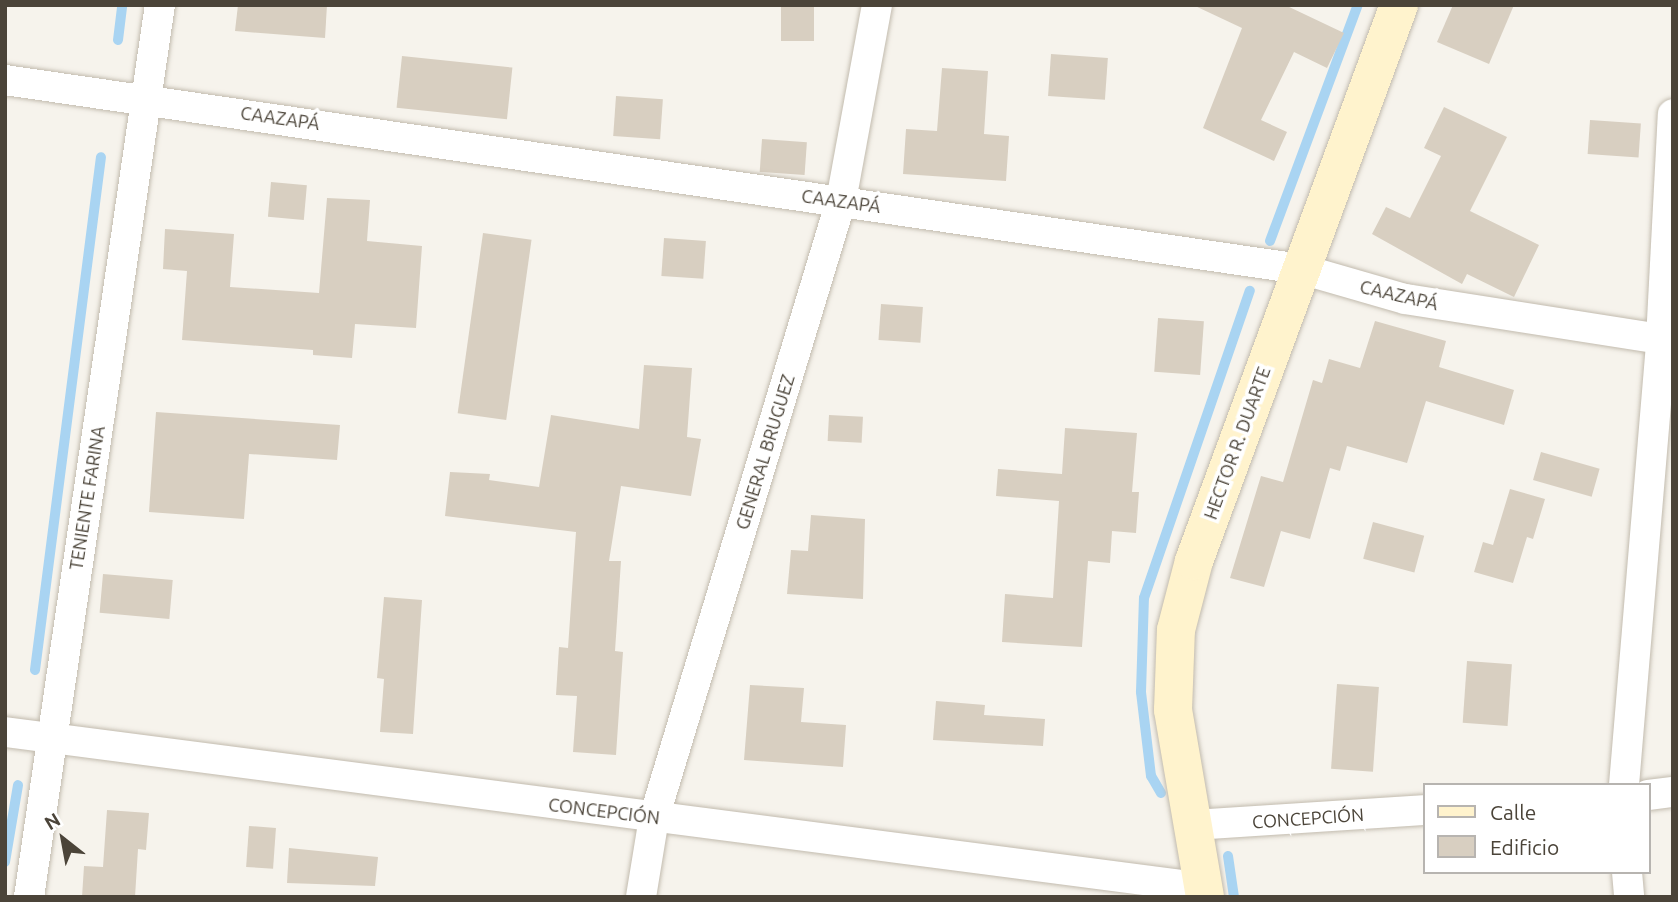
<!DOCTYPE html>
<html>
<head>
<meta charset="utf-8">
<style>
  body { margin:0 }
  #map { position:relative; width:1678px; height:902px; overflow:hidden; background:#f6f3ec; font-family:Ubuntu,sans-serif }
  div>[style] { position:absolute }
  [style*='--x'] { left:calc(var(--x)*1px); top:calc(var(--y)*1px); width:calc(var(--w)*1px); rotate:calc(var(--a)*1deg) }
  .stream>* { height:10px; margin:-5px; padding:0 5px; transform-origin:5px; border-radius:5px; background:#a9d4f2 }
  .building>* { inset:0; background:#d8cfc1; transform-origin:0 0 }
  .roads { filter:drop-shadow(0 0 2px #c2bbae) drop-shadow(0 0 2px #c2bbae) }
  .street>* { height:30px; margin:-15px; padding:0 15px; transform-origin:15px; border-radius:15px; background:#fff }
  .secondary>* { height:38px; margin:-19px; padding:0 19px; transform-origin:19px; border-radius:19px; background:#fff3cd }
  span { translate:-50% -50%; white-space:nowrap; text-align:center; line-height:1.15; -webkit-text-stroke:7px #fff; paint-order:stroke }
  .street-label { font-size:18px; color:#4b4439 }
  .frame { position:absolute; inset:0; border:7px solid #4b4439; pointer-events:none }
  .legend { position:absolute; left:1423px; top:783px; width:228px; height:91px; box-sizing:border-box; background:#fff; border:2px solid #b7b4b0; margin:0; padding:9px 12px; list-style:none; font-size:21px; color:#4b4439 }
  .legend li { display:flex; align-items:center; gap:14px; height:35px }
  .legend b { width:35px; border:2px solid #b7b4b0 }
  .north { position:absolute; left:28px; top:804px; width:70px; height:70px; -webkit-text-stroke:5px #fff; paint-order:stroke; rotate:329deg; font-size:19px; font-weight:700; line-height:28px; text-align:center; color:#4b4439 }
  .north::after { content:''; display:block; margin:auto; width:24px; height:32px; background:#4b4439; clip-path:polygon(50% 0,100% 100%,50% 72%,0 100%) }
</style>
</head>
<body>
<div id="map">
  <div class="stream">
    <div style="--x:118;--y:40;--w:35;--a:-83"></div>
    <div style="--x:1270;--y:241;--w:252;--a:-69.6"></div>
    <div style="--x:35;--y:670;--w:517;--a:-82.67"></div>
    <div style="--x:1161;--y:793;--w:20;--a:-120"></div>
    <div style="--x:1151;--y:776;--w:85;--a:-96.8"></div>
    <div style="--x:1141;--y:692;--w:94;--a:-88.2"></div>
    <div style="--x:1144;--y:598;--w:325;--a:-71"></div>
    <div style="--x:1228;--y:856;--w:41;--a:81.7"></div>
    <div style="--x:5;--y:862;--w:78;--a:-80.4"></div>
  </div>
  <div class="building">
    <div style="clip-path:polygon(238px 5px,327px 5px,325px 38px,235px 31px)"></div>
    <div style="left:781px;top:5px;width:33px;height:36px"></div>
    <div style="clip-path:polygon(1193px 5px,1285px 5px,1344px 33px,1327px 68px,1294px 52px,1261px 120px,1287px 132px,1274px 161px,1203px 128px,1242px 28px)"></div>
    <div style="clip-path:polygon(1453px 5px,1514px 5px,1489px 64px,1437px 42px)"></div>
    <div style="left:1051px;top:54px;width:57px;height:42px;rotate:4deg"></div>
    <div style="left:402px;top:56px;width:111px;height:52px;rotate:6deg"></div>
    <div style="clip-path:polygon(942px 68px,988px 71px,984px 134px,1009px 136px,1006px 181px,903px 174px,906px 129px,937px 131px)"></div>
    <div style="left:616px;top:96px;width:47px;height:40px;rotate:4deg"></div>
    <div style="clip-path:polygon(1444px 107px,1507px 137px,1470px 211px,1539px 245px,1514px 297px,1467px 274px,1462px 284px,1372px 234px,1386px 207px,1410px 218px,1441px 156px,1424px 148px)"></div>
    <div style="left:1590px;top:120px;width:51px;height:34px;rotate:4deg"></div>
    <div style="left:762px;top:139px;width:45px;height:33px;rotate:4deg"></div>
    <div style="left:271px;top:182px;width:36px;height:35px;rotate:5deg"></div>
    <div style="clip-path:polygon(327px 198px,370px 200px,367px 241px,422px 246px,416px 328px,355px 324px,352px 358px,313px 355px,313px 350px,182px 340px,187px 271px,163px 269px,165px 229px,234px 234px,230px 287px,319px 293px)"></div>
    <div style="left:483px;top:233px;width:49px;height:182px;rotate:8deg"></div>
    <div style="left:664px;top:238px;width:42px;height:38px;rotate:4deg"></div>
    <div style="left:881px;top:304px;width:42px;height:36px;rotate:4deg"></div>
    <div style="left:1158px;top:318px;width:46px;height:54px;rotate:4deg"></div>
    <div style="clip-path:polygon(1375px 321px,1446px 341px,1439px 367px,1514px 390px,1504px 425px,1426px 401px,1407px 463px,1347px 446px,1340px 471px,1330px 468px,1310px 539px,1281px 531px,1264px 587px,1230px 578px,1261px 476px,1283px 482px,1313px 380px,1322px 383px,1329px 359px,1360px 368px)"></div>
    <div style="clip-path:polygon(644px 365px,692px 368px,687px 437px,701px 439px,691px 496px,621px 486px,609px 561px,621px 561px,615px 651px,623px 652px,616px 755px,573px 752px,577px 696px,556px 695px,559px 647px,568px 648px,576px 532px,445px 516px,450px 472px,490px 474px,489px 480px,539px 487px,551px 415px,639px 429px)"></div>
    <div style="clip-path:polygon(156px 412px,340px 425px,337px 460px,249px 454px,244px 519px,149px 512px)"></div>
    <div style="left:829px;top:415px;width:34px;height:26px;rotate:3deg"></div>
    <div style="clip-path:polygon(1065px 428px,1137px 433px,1132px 492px,1139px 492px,1136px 533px,1112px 531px,1110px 563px,1088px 561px,1082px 647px,1002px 642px,1005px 594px,1053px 598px,1059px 501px,996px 496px,998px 469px,1062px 474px)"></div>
    <div style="left:1541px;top:452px;width:61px;height:29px;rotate:16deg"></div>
    <div style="clip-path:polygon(1510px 489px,1545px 499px,1533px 539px,1527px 537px,1513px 583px,1474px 572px,1483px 542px,1493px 545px)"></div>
    <div style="clip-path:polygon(811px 515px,865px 519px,863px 599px,787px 594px,791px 550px,808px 551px)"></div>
    <div style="left:1373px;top:522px;width:53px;height:38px;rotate:15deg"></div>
    <div style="left:103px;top:574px;width:70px;height:39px;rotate:5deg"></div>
    <div style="clip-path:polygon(384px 597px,422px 600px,413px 734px,380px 732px,384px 679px,377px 678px)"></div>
    <div style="left:1467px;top:661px;width:45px;height:62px;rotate:4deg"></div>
    <div style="left:1337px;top:684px;width:42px;height:85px;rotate:4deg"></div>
    <div style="clip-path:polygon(750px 685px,804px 688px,801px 722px,846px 725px,843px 767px,744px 760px)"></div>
    <div style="clip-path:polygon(936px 701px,985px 705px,984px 715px,1045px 719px,1043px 746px,933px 740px)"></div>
    <div style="clip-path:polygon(107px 810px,149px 813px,146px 850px,138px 849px,135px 897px,82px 897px,84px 866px,103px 867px)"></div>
    <div style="left:249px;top:826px;width:27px;height:41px;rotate:4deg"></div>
    <div style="clip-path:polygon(289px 848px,378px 857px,375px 886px,287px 883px)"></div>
  </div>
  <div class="roads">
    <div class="street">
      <div style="--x:5;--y:80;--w:1310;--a:8.3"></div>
      <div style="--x:1301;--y:269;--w:108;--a:16.1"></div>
      <div style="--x:1405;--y:299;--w:271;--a:8.9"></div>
      <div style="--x:5;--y:732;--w:1209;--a:7.41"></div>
      <div style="--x:1624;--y:785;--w:447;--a:-85.2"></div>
      <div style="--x:1661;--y:340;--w:226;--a:-87"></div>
      <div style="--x:1648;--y:795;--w:25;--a:-7"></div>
      <div style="--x:1193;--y:825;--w:231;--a:-3.7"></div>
      <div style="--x:1627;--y:872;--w:25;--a:85"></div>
      <div style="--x:29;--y:897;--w:902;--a:-81.65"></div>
      <div style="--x:641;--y:897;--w:80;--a:-80.7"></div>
      <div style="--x:654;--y:818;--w:645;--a:-73.14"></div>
      <div style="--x:841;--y:201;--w:199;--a:-79.6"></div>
    </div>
    <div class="secondary">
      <div style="--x:1205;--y:897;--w:190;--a:-99.7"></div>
      <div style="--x:1173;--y:710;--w:80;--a:-87.9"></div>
      <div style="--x:1176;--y:630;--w:71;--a:-75.4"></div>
      <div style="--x:1194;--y:561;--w:593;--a:-69.76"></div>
    </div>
  </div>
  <div class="street-label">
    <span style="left:280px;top:118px;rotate:8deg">CAAZAPÁ</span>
    <span style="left:841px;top:201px;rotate:8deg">CAAZAPÁ</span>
    <span style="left:1399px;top:295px;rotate:13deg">CAAZAPÁ</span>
    <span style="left:1237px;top:443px;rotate:-70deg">HECTOR R. DUARTE</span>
    <span style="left:765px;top:452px;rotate:-73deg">GENERAL BRUGUEZ</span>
    <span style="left:87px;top:498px;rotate:-81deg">TENIENTE FARINA</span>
    <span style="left:604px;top:811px;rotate:7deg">CONCEPCIÓN</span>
    <span style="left:1308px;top:818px;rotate:-4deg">CONCEPCIÓN</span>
  </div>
  <div class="frame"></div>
  <ul class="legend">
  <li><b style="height:9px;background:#fff3cd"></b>Calle</li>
  <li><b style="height:19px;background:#d8cfc1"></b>Edificio</li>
  </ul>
  <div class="north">N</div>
</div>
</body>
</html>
